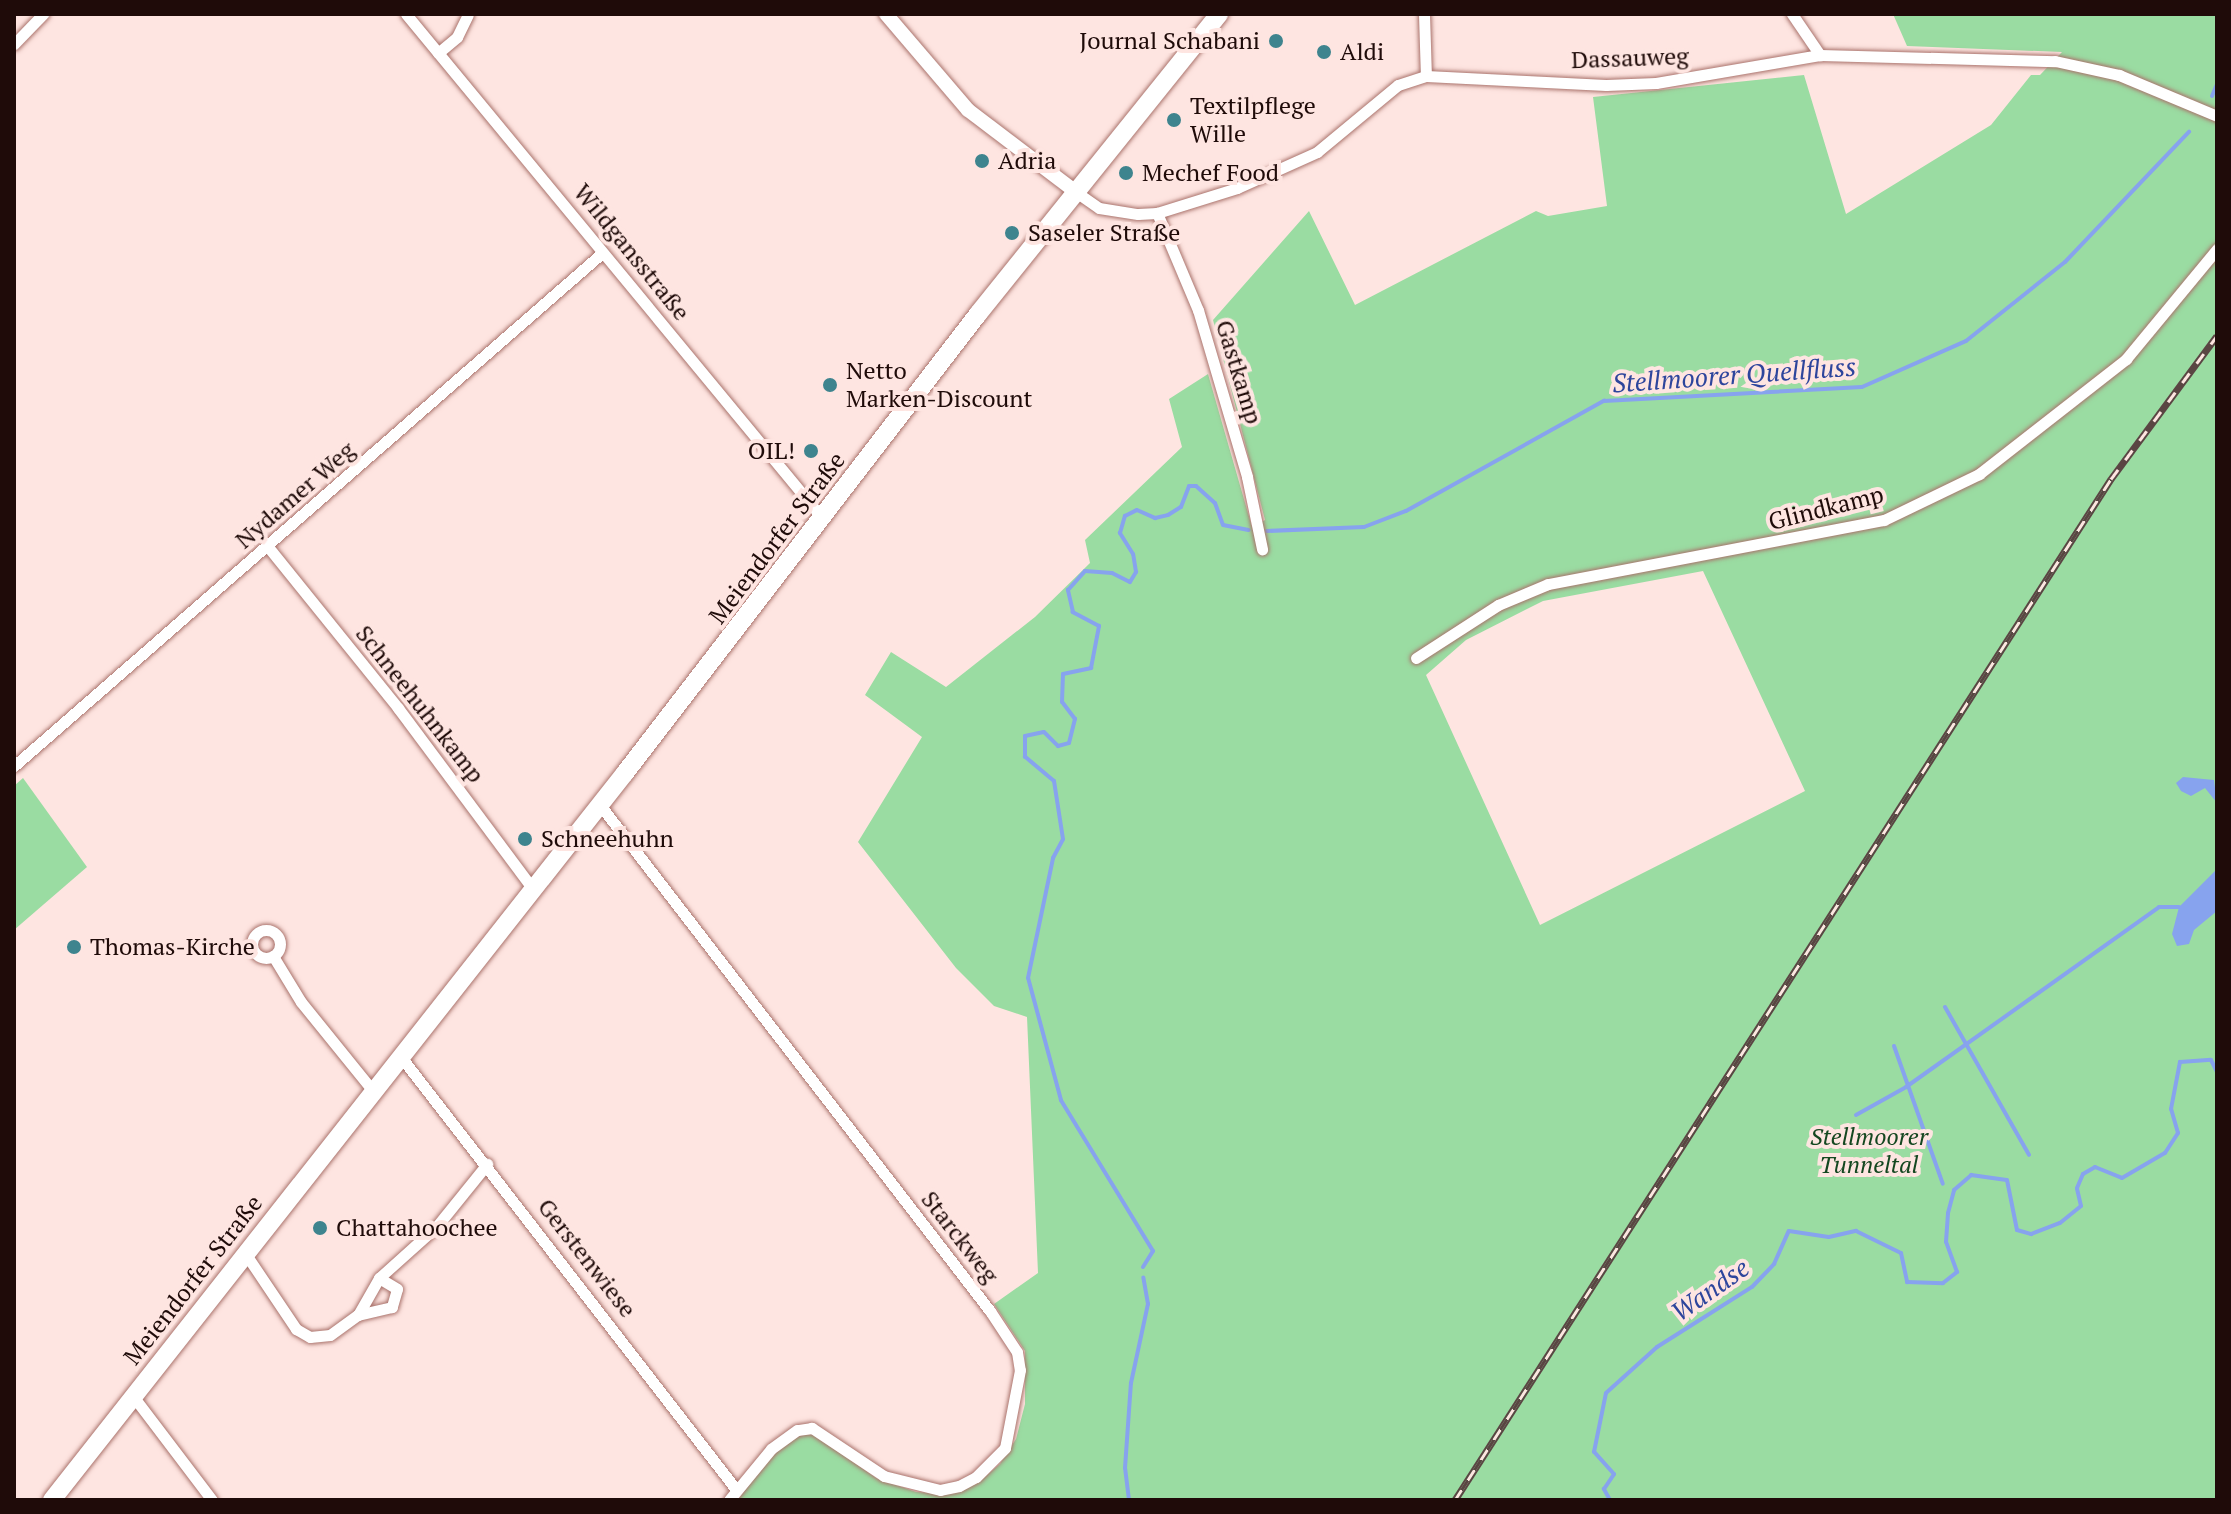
<!DOCTYPE html>
<html>
<head>
<meta charset="utf-8">
<style>
  body { margin:0 }
  #map { position:relative; width:2231px; height:1514px; overflow:hidden; background:#fee5e1; font-family:"PT Serif",serif }
  div>[style] { position:absolute }
  [style*='--x'] { left:calc(var(--x)*1px); top:calc(var(--y)*1px); width:calc(var(--w)*1px); rotate:calc(var(--a)*1deg) }
  .green>* { inset:0; background:#9adca2 }
  .water>* { inset:0; background:#87a3ee }
  .stream>* { height:4px; margin:-2px; padding:0 2px; transform-origin:2px; border-radius:2px; background:#87a3ee }
  .roads { filter:drop-shadow(0 0 2px #aa736c) drop-shadow(0 0 2px #aa736c) }
  .minor>* { height:11px; margin:-5.5px; padding:0 5.5px; transform-origin:5.5px; border-radius:5.5px; background:#fff }
  .minor>.ring { margin:-5.5px; padding:0; box-sizing:content-box; background:none; border:11px solid #fff; border-radius:50% }
  .tertiary>* { height:14px; margin:-7px; padding:0 7px; transform-origin:7px; border-radius:7px; background:#fff }
  .primary>* { height:18px; margin:-9px; padding:0 9px; transform-origin:9px; border-radius:9px; background:#fff }
  .rail>* { height:7px; margin-top:-3.5px; transform-origin:0; background:repeating-linear-gradient(90deg,#fee5e1 0 12px,#5a4543 0 24px); box-sizing:border-box; border-block:2px solid #5a4543 }
  .dots>* { width:22px; height:22px; translate:-50% -50%; box-sizing:border-box; border:4px solid #fee5e1; border-radius:50% }
  span { translate:-50% -50%; white-space:nowrap; text-align:center; line-height:1.15; -webkit-text-stroke:8px #fee5e1; paint-order:stroke }
  .poi-label { font-size:24px; color:#1f0b09 }
  .right { translate:-100% -50%; text-align:right }
  .left { translate:0 -50%; text-align:left }
  .street-label { font-size:24px; color:#1f0b09 }
  .park-label { font-size:24px; color:#144720; font-style:italic }
  .water-label { font-size:26px; color:#2d459c; font-style:italic }
  .frame { position:absolute; inset:0; border:16px solid #1f0b09; pointer-events:none }
</style>
</head>
<body>
<div id="map">
  <div class="green">
    <div style="clip-path:polygon(evenodd,1893px 14px,2217px 14px,2217px 1500px,738px 1500px,771px 1454px,793px 1437px,812px 1433px,876px 1478px,916px 1492px,950px 1494px,978px 1483px,1000px 1464px,1016px 1439px,1025px 1404px,1025px 1351px,994px 1304px,1038px 1273px,1027px 1017px,994px 1006px,956px 968px,858px 842px,922px 737px,865px 695px,891px 652px,946px 687px,1035px 617px,1090px 563px,1085px 540px,1182px 447px,1169px 399px,1208px 374px,1252px 527px,1265px 520px,1213px 320px,1309px 211px,1355px 305px,1536px 211px,1548px 216px,1607px 206px,1593px 97px,1804px 75px,1846px 214px,1991px 125px,2031px 75px,2040px 75px,2062px 52px,1907px 46px,1893px 14px,1703px 571px,1805px 791px,1540px 925px,1426px 675px,1466px 640px,1543px 601px,1703px 571px)"></div>
    <div style="clip-path:polygon(23px 778px,87px 867px,14px 930px,14px 786px)"></div>
  </div>
  <div class="water">
    <div style="clip-path:polygon(2183px 777px,2214px 780px,2217px 803px,2205px 788px,2191px 796px,2181px 791px,2176px 783px)"></div>
    <div style="clip-path:polygon(2217px 869px,2217px 911px,2194px 930px,2189px 944px,2177px 946px,2172px 934px,2179px 907px)"></div>
  </div>
  <div class="stream">
    <div style="--x:2212;--y:96;--w:13;--a:-67"></div>
    <div style="--x:1267;--y:531;--w:97;--a:-2.4"></div>
    <div style="--x:1364;--y:527;--w:45;--a:-20.9"></div>
    <div style="--x:1406;--y:511;--w:227;--a:-29.1"></div>
    <div style="--x:1604;--y:401;--w:258;--a:-3.1"></div>
    <div style="--x:1862;--y:387;--w:114;--a:-23.9"></div>
    <div style="--x:1966;--y:341;--w:127;--a:-38.6"></div>
    <div style="--x:2065;--y:262;--w:180;--a:-46.4"></div>
    <div style="--x:1945;--y:1007;--w:170;--a:60.4"></div>
    <div style="--x:1894;--y:1046;--w:146;--a:70.5"></div>
    <div style="--x:1856;--y:1115;--w:57;--a:-29.2"></div>
    <div style="--x:1906;--y:1087;--w:310;--a:-35.4"></div>
    <div style="--x:2159;--y:907;--w:20;--a:0"></div>
    <div style="--x:1143;--y:1267;--w:19;--a:-58"></div>
    <div style="--x:1153;--y:1251;--w:177;--a:-121.4"></div>
    <div style="--x:1061;--y:1100;--w:126;--a:-105.1"></div>
    <div style="--x:1028;--y:978;--w:123;--a:-78.2"></div>
    <div style="--x:1053;--y:858;--w:21;--a:-62"></div>
    <div style="--x:1063;--y:839;--w:59;--a:-98.8"></div>
    <div style="--x:1054;--y:781;--w:38;--a:-140"></div>
    <div style="--x:1025;--y:757;--w:21;--a:-90"></div>
    <div style="--x:1025;--y:736;--w:19;--a:-12"></div>
    <div style="--x:1044;--y:732;--w:20;--a:45"></div>
    <div style="--x:1058;--y:746;--w:11;--a:-15"></div>
    <div style="--x:1069;--y:743;--w:25;--a:-76"></div>
    <div style="--x:1075;--y:719;--w:21;--a:-127"></div>
    <div style="--x:1062;--y:702;--w:28;--a:-88"></div>
    <div style="--x:1063;--y:674;--w:29;--a:-12"></div>
    <div style="--x:1091;--y:668;--w:43;--a:-79.2"></div>
    <div style="--x:1099;--y:626;--w:30;--a:-152"></div>
    <div style="--x:1073;--y:612;--w:23;--a:-103"></div>
    <div style="--x:1068;--y:590;--w:25;--a:-48"></div>
    <div style="--x:1085;--y:571;--w:27;--a:4"></div>
    <div style="--x:1112;--y:573;--w:20;--a:27"></div>
    <div style="--x:1130;--y:582;--w:12;--a:-59"></div>
    <div style="--x:1136;--y:572;--w:18;--a:-99"></div>
    <div style="--x:1133;--y:554;--w:25;--a:-122"></div>
    <div style="--x:1120;--y:533;--w:18;--a:-74"></div>
    <div style="--x:1125;--y:516;--w:13;--a:-27"></div>
    <div style="--x:1137;--y:510;--w:20;--a:24"></div>
    <div style="--x:1155;--y:518;--w:13;--a:-13"></div>
    <div style="--x:1168;--y:515;--w:15;--a:-32"></div>
    <div style="--x:1181;--y:507;--w:22;--a:-69"></div>
    <div style="--x:1189;--y:486;--w:7;--a:0"></div>
    <div style="--x:1196;--y:486;--w:25;--a:42"></div>
    <div style="--x:1215;--y:503;--w:23;--a:70"></div>
    <div style="--x:1223;--y:525;--w:26;--a:11"></div>
    <div style="--x:1129;--y:1500;--w:32;--a:-97"></div>
    <div style="--x:1125;--y:1468;--w:85;--a:-86"></div>
    <div style="--x:1131;--y:1383;--w:81;--a:-77.9"></div>
    <div style="--x:1148;--y:1304;--w:27;--a:-100"></div>
    <div style="--x:1610;--y:1500;--w:13;--a:-119"></div>
    <div style="--x:1604;--y:1489;--w:18;--a:-56"></div>
    <div style="--x:1614;--y:1474;--w:30;--a:-132"></div>
    <div style="--x:1594;--y:1452;--w:60;--a:-78.5"></div>
    <div style="--x:1606;--y:1393;--w:69;--a:-42"></div>
    <div style="--x:1657;--y:1347;--w:112;--a:-32.3"></div>
    <div style="--x:1752;--y:1287;--w:32;--a:-46"></div>
    <div style="--x:1774;--y:1264;--w:36;--a:-66"></div>
    <div style="--x:1789;--y:1231;--w:40;--a:8.5"></div>
    <div style="--x:1829;--y:1237;--w:28;--a:-13"></div>
    <div style="--x:1856;--y:1231;--w:50;--a:26.1"></div>
    <div style="--x:1901;--y:1253;--w:30;--a:78"></div>
    <div style="--x:1907;--y:1282;--w:36;--a:2"></div>
    <div style="--x:1943;--y:1283;--w:18;--a:-38"></div>
    <div style="--x:1957;--y:1272;--w:32;--a:-110"></div>
    <div style="--x:1946;--y:1242;--w:29;--a:-86"></div>
    <div style="--x:1948;--y:1213;--w:24;--a:-75"></div>
    <div style="--x:1954;--y:1190;--w:23;--a:-41"></div>
    <div style="--x:1971;--y:1175;--w:36;--a:8"></div>
    <div style="--x:2007;--y:1180;--w:51;--a:78.7"></div>
    <div style="--x:2017;--y:1230;--w:15;--a:16"></div>
    <div style="--x:2031;--y:1234;--w:31;--a:-21"></div>
    <div style="--x:2060;--y:1223;--w:27;--a:-39"></div>
    <div style="--x:2081;--y:1206;--w:18;--a:-103"></div>
    <div style="--x:2077;--y:1188;--w:15;--a:-67"></div>
    <div style="--x:2083;--y:1174;--w:14;--a:-30"></div>
    <div style="--x:2095;--y:1167;--w:29;--a:22"></div>
    <div style="--x:2122;--y:1178;--w:50;--a:-30.2"></div>
    <div style="--x:2165;--y:1153;--w:24;--a:-57"></div>
    <div style="--x:2178;--y:1133;--w:25;--a:-106"></div>
    <div style="--x:2171;--y:1109;--w:48;--a:-79.2"></div>
    <div style="--x:2180;--y:1062;--w:31;--a:-4"></div>
    <div style="--x:2211;--y:1060;--w:13;--a:63"></div>
  </div>
  <div class="roads">
    <div class="minor">
      <div style="--x:406;--y:14;--w:655;--a:50.45"></div>
      <div style="--x:1424;--y:14;--w:62;--a:88.2"></div>
      <div style="--x:1792;--y:14;--w:50;--a:55.7"></div>
      <div style="--x:14;--y:44;--w:42;--a:-46"></div>
      <div style="--x:438;--y:53;--w:25;--a:-40"></div>
      <div style="--x:457;--y:37;--w:25;--a:-64"></div>
      <div style="--x:1076;--y:192;--w:28;--a:35"></div>
      <div style="--x:1099;--y:208;--w:39;--a:9"></div>
      <div style="--x:1138;--y:214;--w:19;--a:-3"></div>
      <div style="--x:1157;--y:213;--w:84;--a:-17.4"></div>
      <div style="--x:1237;--y:188;--w:88;--a:-24.2"></div>
      <div style="--x:1317;--y:152;--w:105;--a:-39.6"></div>
      <div style="--x:1398;--y:85;--w:29;--a:-18"></div>
      <div style="--x:1426;--y:76;--w:180;--a:2.9"></div>
      <div style="--x:1606;--y:85;--w:50;--a:-2.3"></div>
      <div style="--x:1656;--y:83;--w:166;--a:-9.7"></div>
      <div style="--x:1820;--y:55;--w:235;--a:1.5"></div>
      <div style="--x:2055;--y:61;--w:66;--a:12.3"></div>
      <div style="--x:2119;--y:75;--w:106;--a:22.7"></div>
      <div style="--x:1157;--y:213;--w:105;--a:67.1"></div>
      <div style="--x:1198;--y:310;--w:174;--a:73.6"></div>
      <div style="--x:1247;--y:477;--w:74;--a:78.2"></div>
      <div style="--x:269;--y:548;--w:206;--a:51.1"></div>
      <div style="--x:398;--y:708;--w:226;--a:53.3"></div>
      <div style="--x:1416;--y:658;--w:98;--a:-32.9"></div>
      <div style="--x:1498;--y:605;--w:54;--a:-22.8"></div>
      <div style="--x:1548;--y:584;--w:342;--a:-10.8"></div>
      <div style="--x:1884;--y:520;--w:106;--a:-25.8"></div>
      <div style="--x:1979;--y:474;--w:187;--a:-38"></div>
      <div style="--x:2126;--y:359;--w:143;--a:-50.4"></div>
      <div style="--x:14;--y:766;--w:779;--a:-41.1"></div>
      <div style="--x:600;--y:805;--w:639;--a:52.38"></div>
      <div style="--x:990;--y:1311;--w:49;--a:56.6"></div>
      <div style="--x:1017;--y:1352;--w:18;--a:81"></div>
      <div style="--x:1020;--y:1370;--w:79;--a:100.9"></div>
      <div style="--x:1005;--y:1448;--w:41;--a:135"></div>
      <div style="--x:976;--y:1477;--w:19;--a:152"></div>
      <div style="--x:959;--y:1486;--w:19;--a:168"></div>
      <div style="--x:940;--y:1490;--w:58;--a:-166"></div>
      <div style="--x:884;--y:1476;--w:87;--a:-146.3"></div>
      <div style="--x:812;--y:1428;--w:15;--a:172"></div>
      <div style="--x:797;--y:1430;--w:32;--a:144"></div>
      <div style="--x:771;--y:1449;--w:66;--a:129.5"></div>
      <div class="ring" style="left:252px;top:930px;width:17px;height:17px"></div>
      <div style="--x:273;--y:956;--w:54;--a:58.7"></div>
      <div style="--x:301;--y:1002;--w:114;--a:51"></div>
      <div style="--x:401;--y:1057;--w:545;--a:52.23"></div>
      <div style="--x:245;--y:1253;--w:92;--a:56.1"></div>
      <div style="--x:296;--y:1329;--w:16;--a:30"></div>
      <div style="--x:310;--y:1337;--w:20;--a:-6"></div>
      <div style="--x:330;--y:1335;--w:34;--a:-36"></div>
      <div style="--x:358;--y:1315;--w:43;--a:-60.4"></div>
      <div style="--x:379;--y:1278;--w:21;--a:31"></div>
      <div style="--x:397;--y:1289;--w:19;--a:106"></div>
      <div style="--x:392;--y:1307;--w:35;--a:167"></div>
      <div style="--x:379;--y:1278;--w:78;--a:-41.9"></div>
      <div style="--x:437;--y:1226;--w:80;--a:-51.1"></div>
      <div style="--x:133;--y:1396;--w:131;--a:52.8"></div>
    </div>
    <div class="tertiary">
      <div style="--x:886;--y:14;--w:126;--a:49.5"></div>
      <div style="--x:968;--y:110;--w:136;--a:37.2"></div>
    </div>
    <div class="primary">
      <div style="--x:52;--y:1500;--w:926;--a:-51.76"></div>
      <div style="--x:625;--y:773;--w:579;--a:-52.44"></div>
      <div style="--x:978;--y:314;--w:385;--a:-51.2"></div>
    </div>
  </div>
  <div class="rail">
    <div style="--x:1455;--y:1500;--w:1214;--a:-57.28"></div>
    <div style="--x:2111;--y:479;--w:178;--a:-53.5"></div>
  </div>
  <div class="dots">
    <div style="left:1276px;top:41px;background:#3e848e"></div>
    <div style="left:1324px;top:52px;background:#3e848e"></div>
    <div style="left:1174px;top:120px;background:#3e848e"></div>
    <div style="left:982px;top:161px;background:#3e848e"></div>
    <div style="left:1126px;top:173px;background:#3e848e"></div>
    <div style="left:1012px;top:233px;background:#3e848e"></div>
    <div style="left:830px;top:385px;background:#3e848e"></div>
    <div style="left:811px;top:451px;background:#3e848e"></div>
    <div style="left:525px;top:839px;background:#3e848e"></div>
    <div style="left:74px;top:947px;background:#3e848e"></div>
    <div style="left:320px;top:1228px;background:#3e848e"></div>
  </div>
  <div class="poi-label">
    <span class="right" style="left:1260px;top:41px">Journal Schabani</span>
    <span class="left" style="left:1340px;top:52px">Aldi</span>
    <span class="left" style="left:1190px;top:120px">Textilpflege<br>Wille</span>
    <span class="left" style="left:998px;top:161px">Adria</span>
    <span class="left" style="left:1142px;top:173px">Mechef Food</span>
    <span class="left" style="left:1028px;top:233px">Saseler Straße</span>
    <span class="left" style="left:846px;top:385px">Netto<br>Marken-Discount</span>
    <span class="right" style="left:795px;top:451px">OIL!</span>
    <span class="left" style="left:541px;top:839px">Schneehuhn</span>
    <span class="left" style="left:90px;top:947px">Thomas-Kirche</span>
    <span class="left" style="left:336px;top:1228px">Chattahoochee</span>
  </div>
  <div class="street-label">
    <span style="left:1630px;top:58px;rotate:-2deg">Dassauweg</span>
    <span style="left:632px;top:252px;rotate:51deg">Wildgansstraße</span>
    <span style="left:1239px;top:372px;rotate:73deg">Gastkamp</span>
    <span style="left:295px;top:495px;rotate:-41deg">Nydamer Weg</span>
    <span style="left:1826px;top:508px;rotate:-14deg">Glindkamp</span>
    <span style="left:777px;top:538px;rotate:-53deg">Meiendorfer Straße</span>
    <span style="left:420px;top:704px;rotate:52deg">Schneehuhnkamp</span>
    <span style="left:960px;top:1237px;rotate:52deg">Starckweg</span>
    <span style="left:587px;top:1258px;rotate:52deg">Gerstenwiese</span>
    <span style="left:193px;top:1280px;rotate:-52deg">Meiendorfer Straße</span>
  </div>
  <div class="park-label">
    <span style="left:1869px;top:1151px">Stellmoorer<br>Tunneltal</span>
  </div>
  <div class="water-label">
    <span style="left:1734px;top:375px;rotate:-4deg">Stellmoorer Quellfluss</span>
    <span style="left:1710px;top:1290px;rotate:-35deg">Wandse</span>
  </div>
  <div class="frame"></div>
</div>
</body>
</html>
